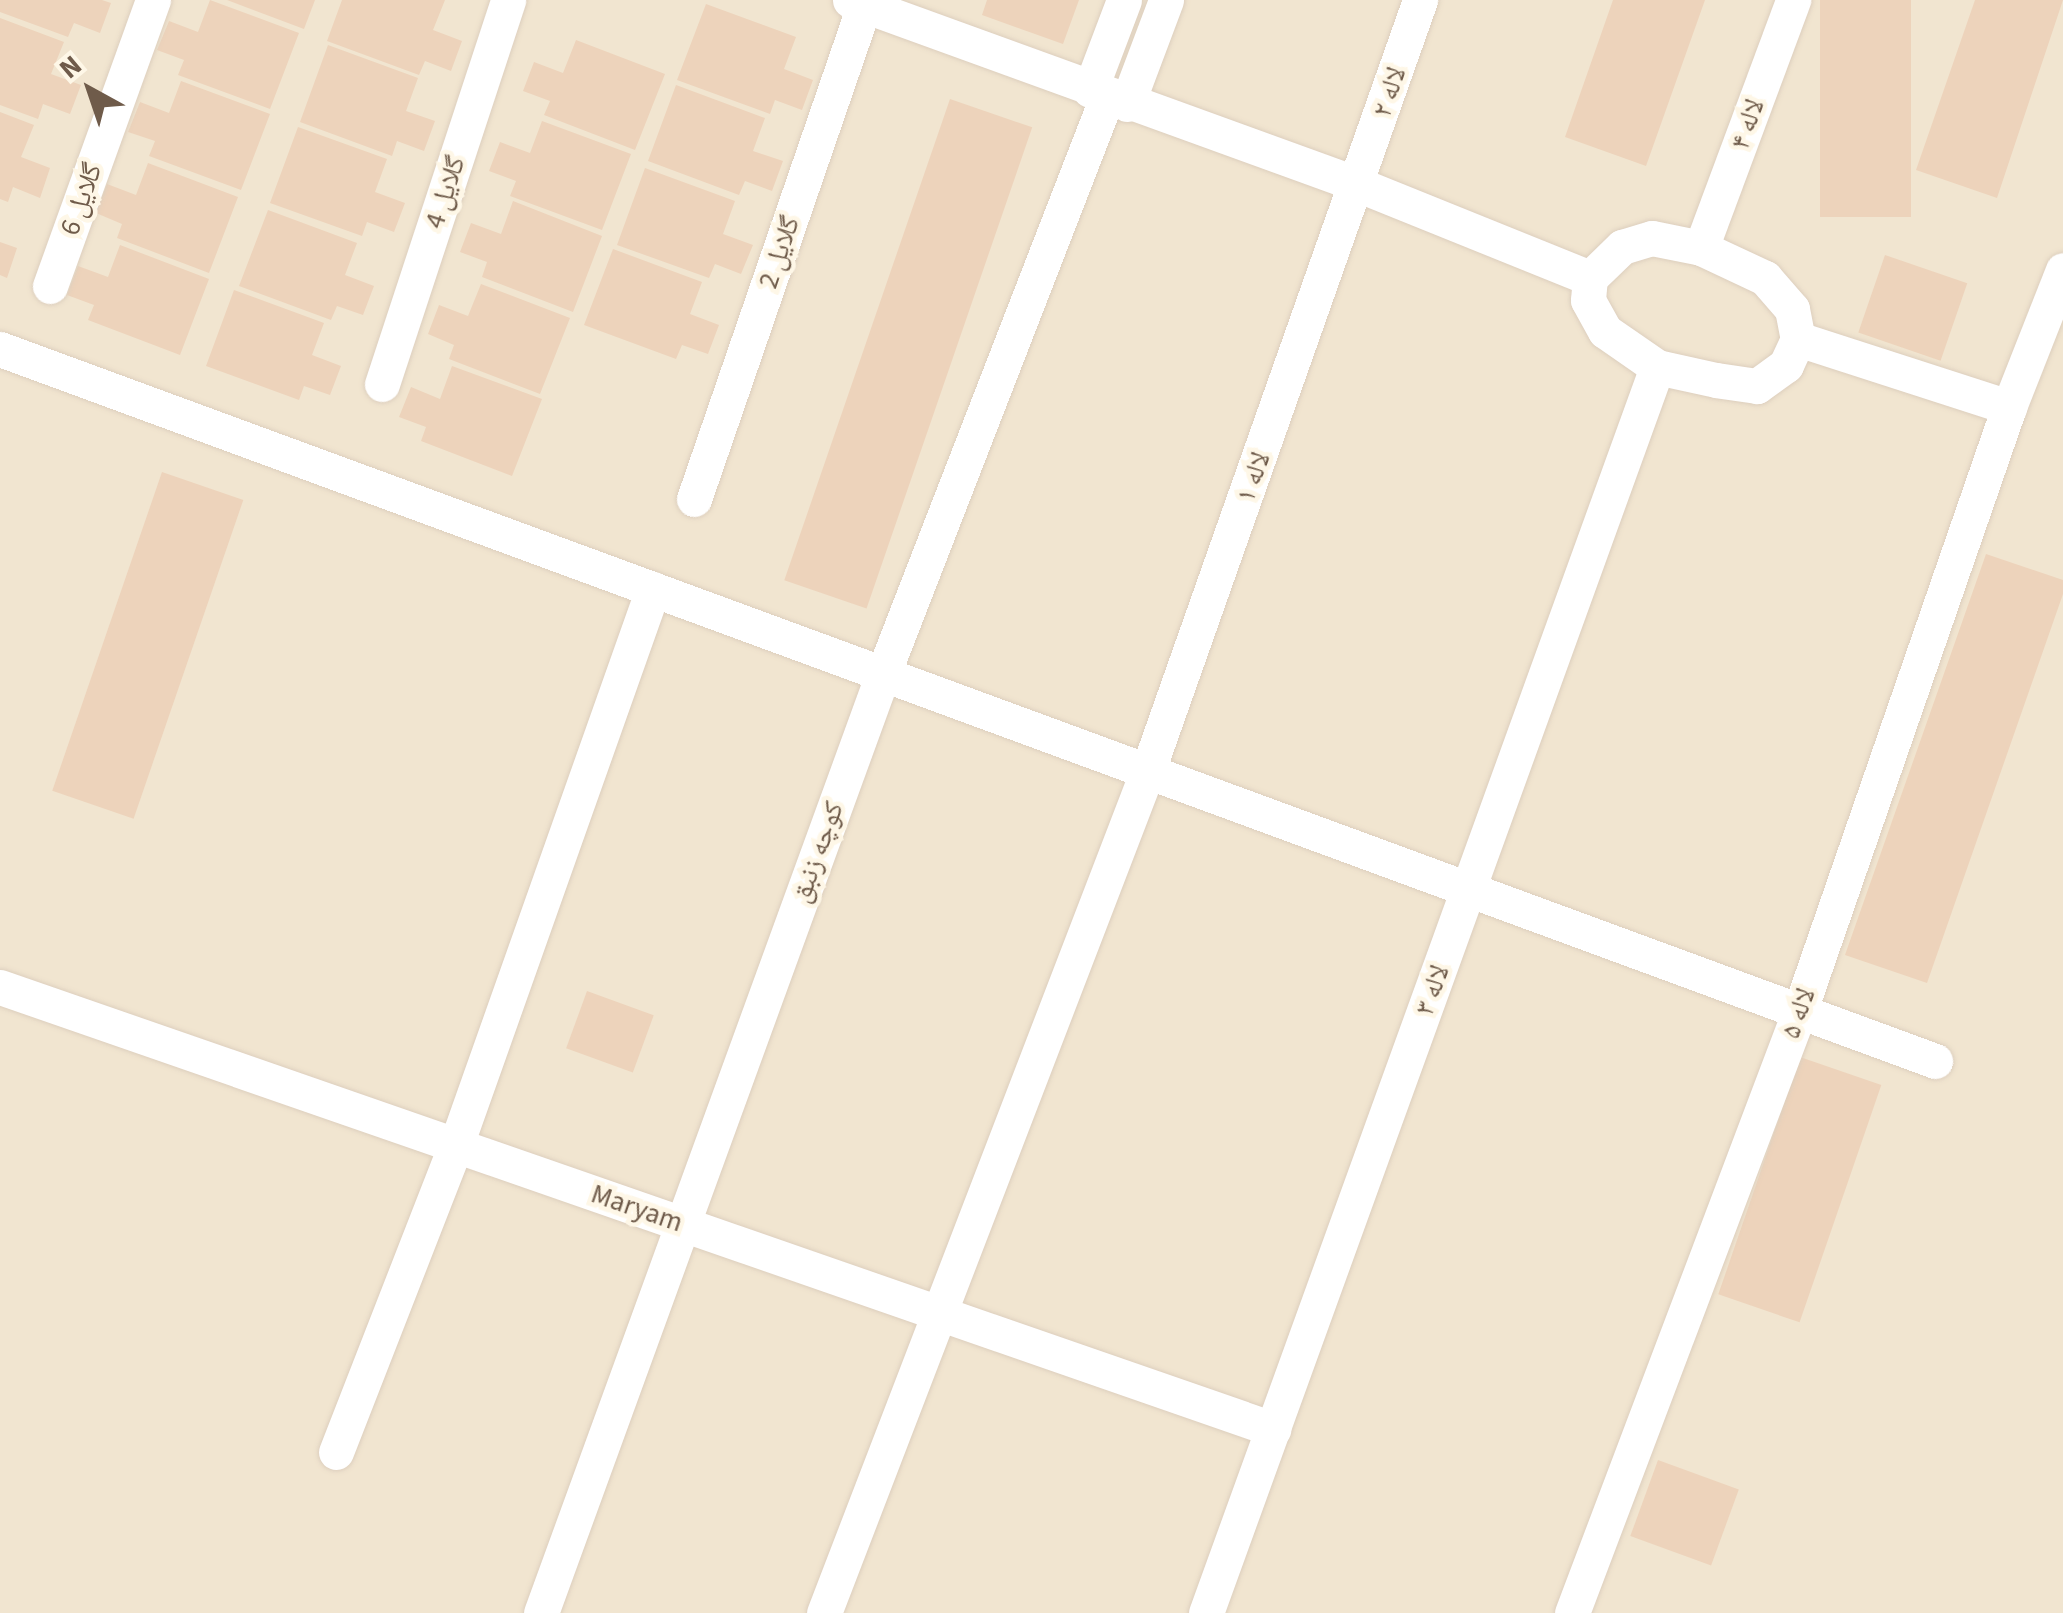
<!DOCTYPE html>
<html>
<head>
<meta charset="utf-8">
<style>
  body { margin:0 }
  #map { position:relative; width:2063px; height:1613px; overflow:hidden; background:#faf3e1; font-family:"Source Sans 3","Noto Naskh Arabic",sans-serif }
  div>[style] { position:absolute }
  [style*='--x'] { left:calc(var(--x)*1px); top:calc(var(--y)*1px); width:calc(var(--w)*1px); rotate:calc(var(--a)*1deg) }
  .residential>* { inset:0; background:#f1e5d0; transform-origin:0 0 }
  .building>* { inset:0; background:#edd3bb; transform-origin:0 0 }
  .roads { filter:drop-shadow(0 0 2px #ddcfbe) drop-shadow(0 0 2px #ddcfbe) }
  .street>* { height:35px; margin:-17.5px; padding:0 17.5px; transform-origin:17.5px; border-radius:17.5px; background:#fff }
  span { translate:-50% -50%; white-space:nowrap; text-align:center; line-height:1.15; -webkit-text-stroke:9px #fef7e7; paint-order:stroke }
  .street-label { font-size:28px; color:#6f5b4a }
  .north { position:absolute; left:40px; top:40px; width:100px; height:100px; -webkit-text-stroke:8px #fef7e7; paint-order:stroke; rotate:320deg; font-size:28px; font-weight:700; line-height:40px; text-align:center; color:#6f5b4a }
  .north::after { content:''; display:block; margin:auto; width:35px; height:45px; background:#6f5b4a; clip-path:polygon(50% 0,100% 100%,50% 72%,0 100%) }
</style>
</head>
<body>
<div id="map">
  <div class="residential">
    <div style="left:0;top:0;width:2063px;height:1613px"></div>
  </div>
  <div class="building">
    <div style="clip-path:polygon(0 0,102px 0,111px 3px,100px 33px,74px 23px,68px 37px,0 12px)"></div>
    <div style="clip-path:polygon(210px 0,299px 33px,270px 109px,178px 75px,184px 60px,157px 50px,169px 21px,198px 32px)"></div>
    <div style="clip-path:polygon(227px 0,315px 0,304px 29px)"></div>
    <div style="clip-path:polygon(342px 0,445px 0,433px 30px,462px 41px,451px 71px,425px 61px,419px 75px,327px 41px)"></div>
    <div style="clip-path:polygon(987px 0,1079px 0,1063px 44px,982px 15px)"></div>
    <div style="clip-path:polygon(1613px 0,1705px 0,1646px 166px,1565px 137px)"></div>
    <div style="left:1820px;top:0;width:91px;height:217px"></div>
    <div style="clip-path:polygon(1975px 0,2063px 0,1997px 198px,1916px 170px)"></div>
    <div style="clip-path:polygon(706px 4px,796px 37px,784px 69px,813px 80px,802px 110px,775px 100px,770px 114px,677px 80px)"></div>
    <div style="clip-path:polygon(0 18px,64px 42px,51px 74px,81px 85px,70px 114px,43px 104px,38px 119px,0 105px)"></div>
    <div style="clip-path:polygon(576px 40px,665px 74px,635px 150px,544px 115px,550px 101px,523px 91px,534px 62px,563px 73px)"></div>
    <div style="clip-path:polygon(328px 45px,418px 78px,406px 111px,435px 121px,424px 151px,397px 141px,392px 156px,300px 122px)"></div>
    <div style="clip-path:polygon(181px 81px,270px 114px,241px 190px,149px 156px,155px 141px,128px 132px,140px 102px,169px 113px)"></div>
    <div style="clip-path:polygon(676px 85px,765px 118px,753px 151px,783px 161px,772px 191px,745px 181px,739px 195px,648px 161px)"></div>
    <div style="left:950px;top:99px;width:87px;height:509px;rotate:19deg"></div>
    <div style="clip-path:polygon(0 112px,34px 125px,21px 157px,50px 168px,40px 198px,13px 187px,8px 202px,0 199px)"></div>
    <div style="clip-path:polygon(542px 121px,631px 154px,602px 230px,510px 196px,516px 181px,489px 171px,500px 142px,530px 153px)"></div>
    <div style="clip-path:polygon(298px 127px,387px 159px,375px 192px,405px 203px,394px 232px,367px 222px,362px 236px,270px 203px)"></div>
    <div style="clip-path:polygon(148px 163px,238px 197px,209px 273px,117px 238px,122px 224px,96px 213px,107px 184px,136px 195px)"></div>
    <div style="clip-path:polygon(645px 168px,735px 201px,723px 234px,753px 245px,741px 274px,715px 264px,709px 278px,617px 245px)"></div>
    <div style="clip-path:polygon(513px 201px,602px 236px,573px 312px,482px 277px,487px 262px,460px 252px,471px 223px,501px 234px)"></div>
    <div style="clip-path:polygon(268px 210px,357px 243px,345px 275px,374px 286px,363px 315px,337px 306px,331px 320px,239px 286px)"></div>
    <div style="clip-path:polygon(0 242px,17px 248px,7px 278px,0 275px)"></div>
    <div style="clip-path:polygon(120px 245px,209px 279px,180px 355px,88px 320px,94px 305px,67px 295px,78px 266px,108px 277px)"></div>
    <div style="clip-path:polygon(613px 249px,702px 282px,690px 314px,719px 325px,708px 354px,682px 345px,676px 359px,584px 325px)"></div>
    <div style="left:1885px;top:255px;width:87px;height:82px;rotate:19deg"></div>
    <div style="clip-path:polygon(481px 284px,570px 318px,540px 394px,449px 359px,454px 345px,428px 334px,439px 305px,468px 316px)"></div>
    <div style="clip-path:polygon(234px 290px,324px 323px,312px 355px,341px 366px,330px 395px,304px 386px,299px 400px,206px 366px)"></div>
    <div style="clip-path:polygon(452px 366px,542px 399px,512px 476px,421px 441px,426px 427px,399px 417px,411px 387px,440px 399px)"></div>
    <div style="left:162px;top:472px;width:86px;height:337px;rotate:19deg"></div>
    <div style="clip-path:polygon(1986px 554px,2063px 580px,2063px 594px,1927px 983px,1845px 955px)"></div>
    <div style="left:587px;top:991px;width:71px;height:61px;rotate:20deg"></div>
    <div style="left:1800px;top:1057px;width:86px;height:251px;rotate:19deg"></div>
    <div style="left:1658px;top:1460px;width:86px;height:81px;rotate:20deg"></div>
  </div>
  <div class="roads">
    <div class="street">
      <div style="--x:850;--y:0;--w:539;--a:19.95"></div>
      <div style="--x:1357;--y:184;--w:251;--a:22"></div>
      <div style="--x:1090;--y:90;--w:96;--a:-69.3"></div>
      <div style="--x:1127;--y:104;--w:111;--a:-69.4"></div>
      <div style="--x:1652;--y:238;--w:50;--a:11.5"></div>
      <div style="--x:1701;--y:248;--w:71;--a:25.1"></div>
      <div style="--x:1765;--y:278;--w:41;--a:48.9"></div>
      <div style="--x:1792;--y:309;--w:31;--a:79"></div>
      <div style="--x:1798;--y:339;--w:29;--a:115"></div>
      <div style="--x:1786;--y:365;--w:36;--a:144"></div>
      <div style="--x:1757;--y:386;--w:41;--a:-171.7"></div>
      <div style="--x:1716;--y:380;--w:60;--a:-167.6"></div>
      <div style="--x:1657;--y:367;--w:63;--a:-145.3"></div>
      <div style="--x:1605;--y:331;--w:35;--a:-119"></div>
      <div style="--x:1588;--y:300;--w:22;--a:-85"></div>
      <div style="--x:1590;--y:278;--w:45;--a:-44.1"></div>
      <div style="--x:1622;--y:247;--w:31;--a:-17"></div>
      <div style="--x:1701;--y:248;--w:265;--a:-69.6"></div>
      <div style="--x:50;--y:286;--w:304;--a:-70.2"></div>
      <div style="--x:1798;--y:339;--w:222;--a:17.9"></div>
      <div style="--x:0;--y:349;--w:2062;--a:20.2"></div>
      <div style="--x:382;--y:384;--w:404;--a:-71.8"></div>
      <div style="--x:694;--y:499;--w:528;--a:-70.98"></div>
      <div style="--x:0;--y:987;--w:1348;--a:19.15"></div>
      <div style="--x:336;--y:1452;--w:330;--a:-68.7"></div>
      <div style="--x:456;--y:1145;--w:590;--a:-70.49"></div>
      <div style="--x:541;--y:1613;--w:999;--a:-69.99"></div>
      <div style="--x:883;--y:674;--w:619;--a:-68.78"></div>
      <div style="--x:824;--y:1613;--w:903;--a:-68.98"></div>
      <div style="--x:1148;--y:770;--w:817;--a:-70.54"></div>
      <div style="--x:1206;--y:1613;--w:1325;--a:-70.1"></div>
      <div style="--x:1572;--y:1613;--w:645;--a:-69.29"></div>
      <div style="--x:1800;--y:1010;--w:638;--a:-70.88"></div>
      <div style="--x:2009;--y:407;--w:147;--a:-68.5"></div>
    </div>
  </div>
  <div class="street-label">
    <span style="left:1389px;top:92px;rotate:-71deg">لاله ۲</span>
    <span style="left:1747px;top:124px;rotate:-70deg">لاله ۴</span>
    <span style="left:445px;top:192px;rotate:-72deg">گلایل 4</span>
    <span style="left:81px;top:199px;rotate:-70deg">گلایل 6</span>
    <span style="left:779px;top:252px;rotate:-71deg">گلایل 2</span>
    <span style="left:1253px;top:477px;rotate:-70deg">لاله ۱</span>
    <span style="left:817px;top:852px;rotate:-70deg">کوچه زنبق</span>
    <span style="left:1432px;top:990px;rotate:-70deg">لاله ۳</span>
    <span style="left:1798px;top:1013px;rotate:-70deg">لاله ۵</span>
    <span style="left:637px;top:1208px;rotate:19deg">Maryam</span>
  </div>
  <div class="north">N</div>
</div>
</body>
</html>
